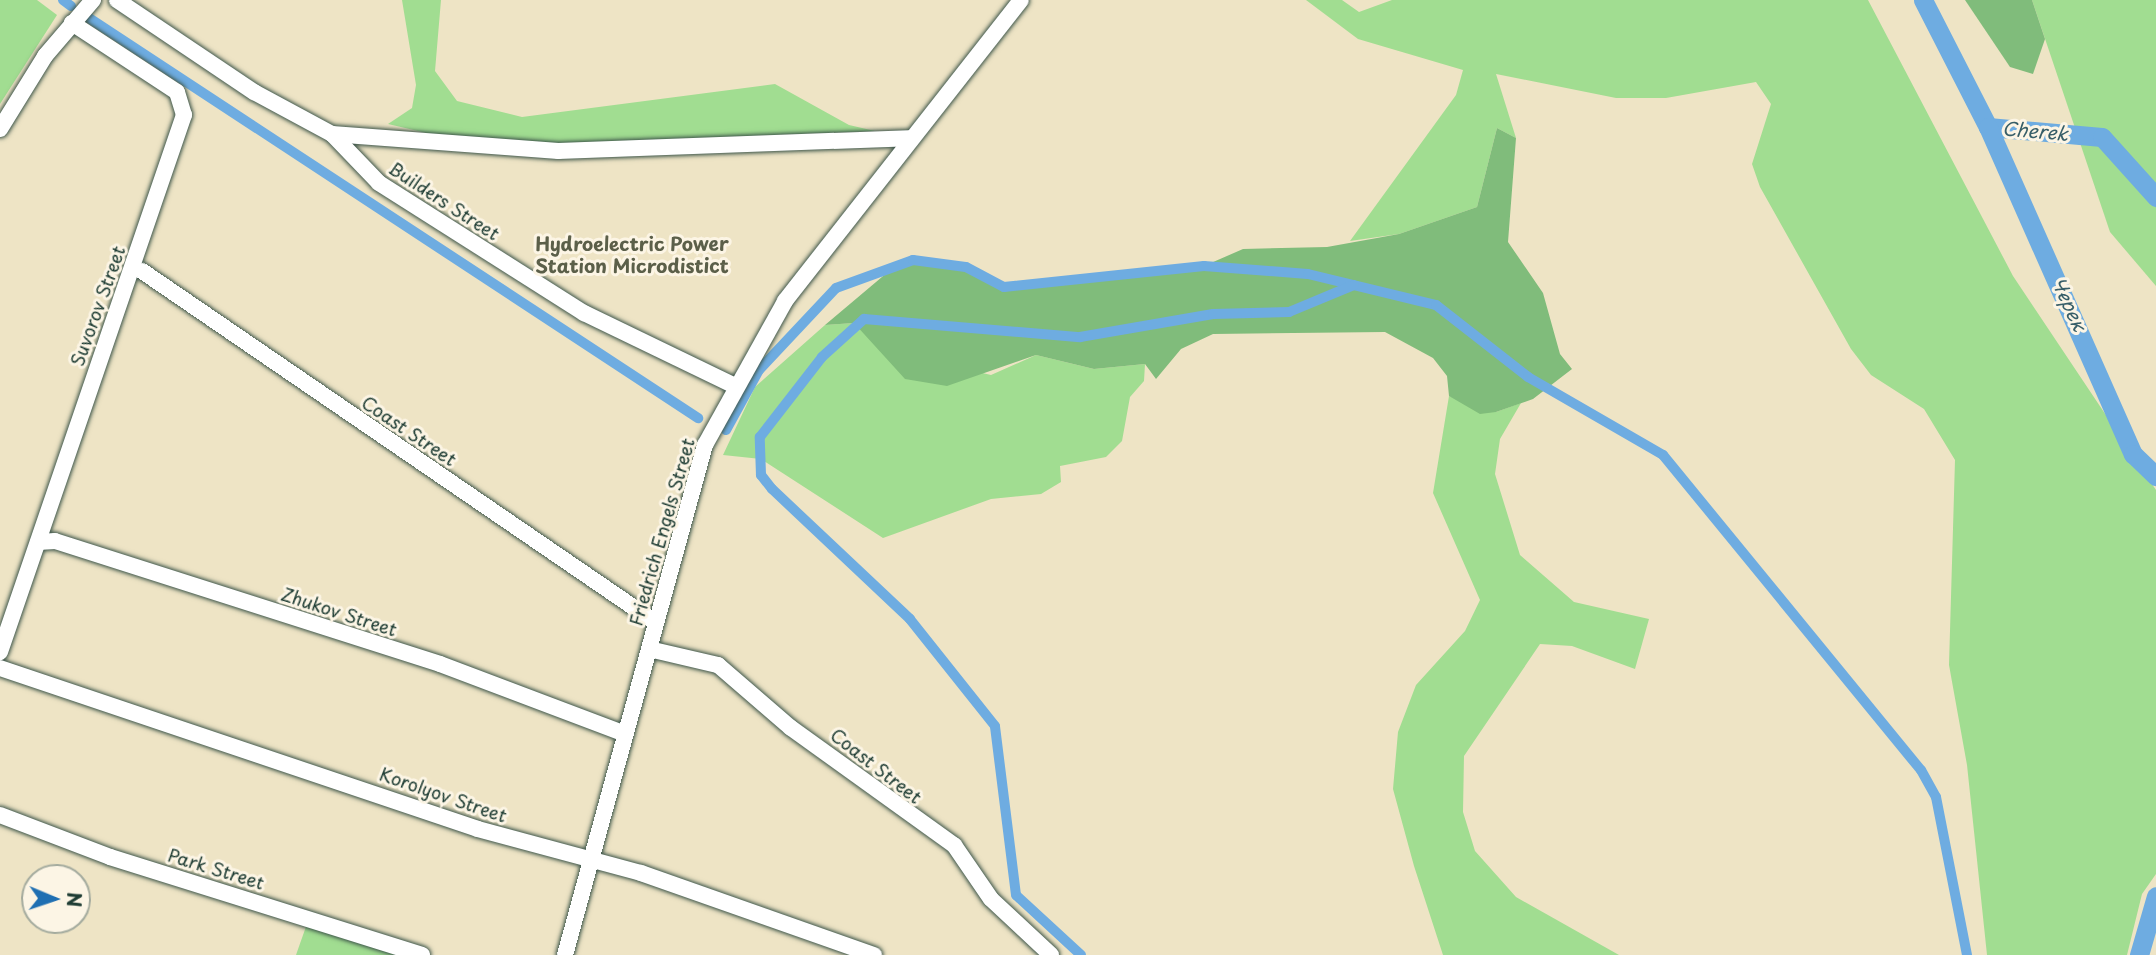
<!DOCTYPE html>
<html>
<head>
<meta charset="utf-8">
<style>
  body { margin:0 }
  #map { position:relative; width:2156px; height:955px; overflow:hidden; background:#eee4c5; font-family:"Playpen Sans",sans-serif }
  div>[style] { position:absolute }
  [style*='--x'] { left:calc(var(--x)*1px); top:calc(var(--y)*1px); width:calc(var(--w)*1px); rotate:calc(var(--a)*1deg) }
  .green>* { inset:0; background:#a1dd91 }
  .forest>* { inset:0; background:#80bc7b }
  .canal>* { height:10px; margin:-5px; padding:0 5px; transform-origin:5px; border-radius:5px; background:#6eace1 }
  .river>* { height:19px; margin:-9.5px; padding:0 9.5px; transform-origin:9.5px; border-radius:9.5px; background:#6eace1 }
  .roads { filter:drop-shadow(0 0 2px #3e564a) drop-shadow(0 0 2px #3e564a) }
  .minor>* { height:16px; margin:-8px; padding:0 8px; transform-origin:8px; border-radius:8px; background:#fff }
  span { translate:-50% -50%; white-space:nowrap; text-align:center; line-height:1.15; -webkit-text-stroke:6px #fcf5e5; paint-order:stroke }
  .street-label { font-size:18px; color:#1f3d34 }
  .water-label { font-size:19px; color:#375e68; font-style:italic }
  .neighbourhood-label { font-size:19px; color:#5b5f49; font-weight:700 }
  .north { position:absolute; left:21px; top:864px; width:70px; height:70px; box-sizing:border-box; background:#fcf5e5; border:2px solid #a4ab9e; border-radius:50%; rotate:92deg; font-size:19px; font-weight:700; line-height:28px; text-align:center; color:#1f3d34 }
  .north::after { content:''; display:block; margin:auto; width:24px; height:32px; background:#1f6fb2; clip-path:polygon(50% 0,100% 100%,50% 72%,0 100%) }
</style>
</head>
<body>
<div id="map">
  <div class="green">
    <div style="clip-path:polygon(0 0,37px 0,57px 15px,0 104px)"></div>
    <div style="clip-path:polygon(402px 0,441px 0,435px 71px,457px 101px,522px 117px,775px 84px,849px 125px,875px 131px,557px 144px,448px 138px,388px 124px,412px 108px,416px 85px)"></div>
    <div style="clip-path:polygon(1306px 0,1342px 0,1359px 12px,1392px 0,1868px 0,2013px 276px,2156px 490px,2156px 874px,2142px 894px,2127px 955px,1987px 955px,1967px 765px,1949px 665px,1955px 460px,1924px 409px,1871px 375px,1851px 349px,1760px 187px,1752px 164px,1771px 104px,1756px 82px,1666px 98px,1616px 98px,1496px 74px,1516px 138px,1497px 128px,1477px 207px,1399px 234px,1350px 241px,1456px 95px,1463px 70px,1358px 39px)"></div>
    <div style="clip-path:polygon(2032px 0,2156px 0,2156px 286px,2110px 232px)"></div>
    <div style="clip-path:polygon(854px 323px,881px 349px,991px 375px,1036px 355px,1094px 369px,1145px 364px,1144px 381px,1130px 397px,1122px 441px,1106px 457px,1060px 466px,1061px 482px,1041px 494px,991px 499px,883px 538px,761px 459px,723px 455px,755px 387px,825px 325px)"></div>
    <div style="clip-path:polygon(1449px 396px,1496px 412px,1521px 403px,1500px 439px,1495px 474px,1520px 555px,1574px 602px,1649px 619px,1635px 669px,1572px 646px,1540px 644px,1464px 756px,1463px 812px,1475px 851px,1516px 897px,1619px 955px,1443px 955px,1414px 866px,1393px 789px,1398px 732px,1416px 685px,1465px 631px,1480px 600px,1433px 493px)"></div>
    <div style="clip-path:polygon(309px 918px,422px 955px,296px 955px)"></div>
  </div>
  <div class="forest">
    <div style="clip-path:polygon(1965px 0,2032px 0,2045px 39px,2033px 74px,2010px 67px)"></div>
    <div style="clip-path:polygon(1497px 128px,1516px 138px,1508px 242px,1543px 293px,1560px 354px,1572px 369px,1533px 399px,1496px 412px,1480px 414px,1449px 396px,1447px 376px,1433px 358px,1385px 332px,1213px 334px,1181px 349px,1156px 379px,1145px 364px,1094px 369px,1036px 355px,947px 386px,905px 379px,854px 323px,825px 325px,895px 266px,913px 260px,966px 267px,1004px 287px,1204px 266px,1243px 249px,1327px 247px,1399px 234px,1477px 207px)"></div>
  </div>
  <div class="canal">
    <div style="--x:63;--y:0;--w:10;--a:37"></div>
    <div style="--x:89;--y:18;--w:729;--a:33.3"></div>
    <div style="--x:726;--y:430;--w:68;--a:-61.2"></div>
    <div style="--x:759;--y:370;--w:112;--a:-46.8"></div>
    <div style="--x:836;--y:288;--w:82;--a:-20"></div>
    <div style="--x:913;--y:260;--w:53;--a:7.5"></div>
    <div style="--x:966;--y:267;--w:43;--a:27.8"></div>
    <div style="--x:1004;--y:287;--w:201;--a:-6"></div>
    <div style="--x:1204;--y:266;--w:104;--a:4.4"></div>
    <div style="--x:1308;--y:274;--w:132;--a:13.6"></div>
    <div style="--x:1436;--y:305;--w:117;--a:38"></div>
    <div style="--x:1528;--y:377;--w:156;--a:30"></div>
    <div style="--x:1663;--y:455;--w:407;--a:50.7"></div>
    <div style="--x:1921;--y:770;--w:31;--a:61"></div>
    <div style="--x:1936;--y:797;--w:161;--a:78.9"></div>
    <div style="--x:1081;--y:955;--w:88;--a:-137.3"></div>
    <div style="--x:1016;--y:895;--w:170;--a:-97.1"></div>
    <div style="--x:995;--y:726;--w:137;--a:-128.5"></div>
    <div style="--x:910;--y:619;--w:190;--a:-136.7"></div>
    <div style="--x:772;--y:489;--w:18;--a:-128"></div>
    <div style="--x:761;--y:475;--w:38;--a:-92"></div>
    <div style="--x:760;--y:437;--w:101;--a:-52.2"></div>
    <div style="--x:822;--y:357;--w:57;--a:-42.1"></div>
    <div style="--x:864;--y:319;--w:217;--a:4.8"></div>
    <div style="--x:1080;--y:337;--w:135;--a:-9.8"></div>
    <div style="--x:1213;--y:314;--w:76;--a:-1.5"></div>
    <div style="--x:1289;--y:312;--w:70;--a:-22.6"></div>
  </div>
  <div class="river">
    <div style="--x:1923;--y:0;--w:143;--a:62.9"></div>
    <div style="--x:1988;--y:127;--w:114;--a:5"></div>
    <div style="--x:2102;--y:137;--w:81;--a:48"></div>
    <div style="--x:1988;--y:127;--w:358;--a:66.1"></div>
    <div style="--x:2133;--y:454;--w:32;--a:44"></div>
    <div style="--x:2139;--y:955;--w:61;--a:-73.9"></div>
  </div>
  <div class="roads">
    <div class="minor">
      <div style="--x:117;--y:0;--w:165;--a:33.9"></div>
      <div style="--x:254;--y:92;--w:89;--a:28.3"></div>
      <div style="--x:332;--y:134;--w:68;--a:46.2"></div>
      <div style="--x:379;--y:183;--w:243;--a:32.4"></div>
      <div style="--x:584;--y:313;--w:165;--a:25.8"></div>
      <div style="--x:0;--y:129;--w:86;--a:-58.3"></div>
      <div style="--x:45;--y:56;--w:74;--a:-49.4"></div>
      <div style="--x:332;--y:134;--w:227;--a:4.3"></div>
      <div style="--x:558;--y:151;--w:351;--a:-2.1"></div>
      <div style="--x:142;--y:271;--w:622;--a:34.38"></div>
      <div style="--x:38;--y:542;--w:17;--a:-3"></div>
      <div style="--x:55;--y:541;--w:404;--a:17.7"></div>
      <div style="--x:440;--y:664;--w:196;--a:20.7"></div>
      <div style="--x:649;--y:649;--w:71;--a:13.1"></div>
      <div style="--x:718;--y:665;--w:96;--a:40.8"></div>
      <div style="--x:791;--y:728;--w:201;--a:35.7"></div>
      <div style="--x:954;--y:845;--w:65;--a:55.6"></div>
      <div style="--x:991;--y:899;--w:82;--a:43"></div>
      <div style="--x:0;--y:652;--w:568;--a:-71.09"></div>
      <div style="--x:184;--y:115;--w:24;--a:-107"></div>
      <div style="--x:177;--y:92;--w:126;--a:-146.7"></div>
      <div style="--x:0;--y:668;--w:504;--a:18.61"></div>
      <div style="--x:478;--y:829;--w:169;--a:15.1"></div>
      <div style="--x:641;--y:873;--w:247;--a:19.4"></div>
      <div style="--x:0;--y:815;--w:118;--a:20.9"></div>
      <div style="--x:110;--y:857;--w:327;--a:17.4"></div>
      <div style="--x:565;--y:955;--w:529;--a:-74.65"></div>
      <div style="--x:705;--y:445;--w:165;--a:-60.9"></div>
      <div style="--x:785;--y:301;--w:382;--a:-51.9"></div>
    </div>
  </div>
  <div class="street-label">
    <span style="left:444px;top:201px;rotate:33deg">Builders Street</span>
    <span style="left:98px;top:306px;rotate:-70deg">Suvorov Street</span>
    <span style="left:409px;top:431px;rotate:34deg">Coast Street</span>
    <span style="left:662px;top:532px;rotate:-74deg">Friedrich Engels Street</span>
    <span style="left:339px;top:612px;rotate:18deg">Zhukov Street</span>
    <span style="left:876px;top:766px;rotate:38deg">Coast Street</span>
    <span style="left:443px;top:795px;rotate:19deg">Korolyov Street</span>
    <span style="left:216px;top:869px;rotate:17deg">Park Street</span>
  </div>
  <div class="water-label">
    <span style="left:2035px;top:131px;rotate:5deg">Cherek</span>
    <span style="left:2069px;top:304px;rotate:65deg">Черек</span>
  </div>
  <div class="neighbourhood-label">
    <span style="left:632px;top:255px">Hydroelectric Power<br>Station Microdistict</span>
  </div>
  <div class="north">N</div>
</div>
</body>
</html>
